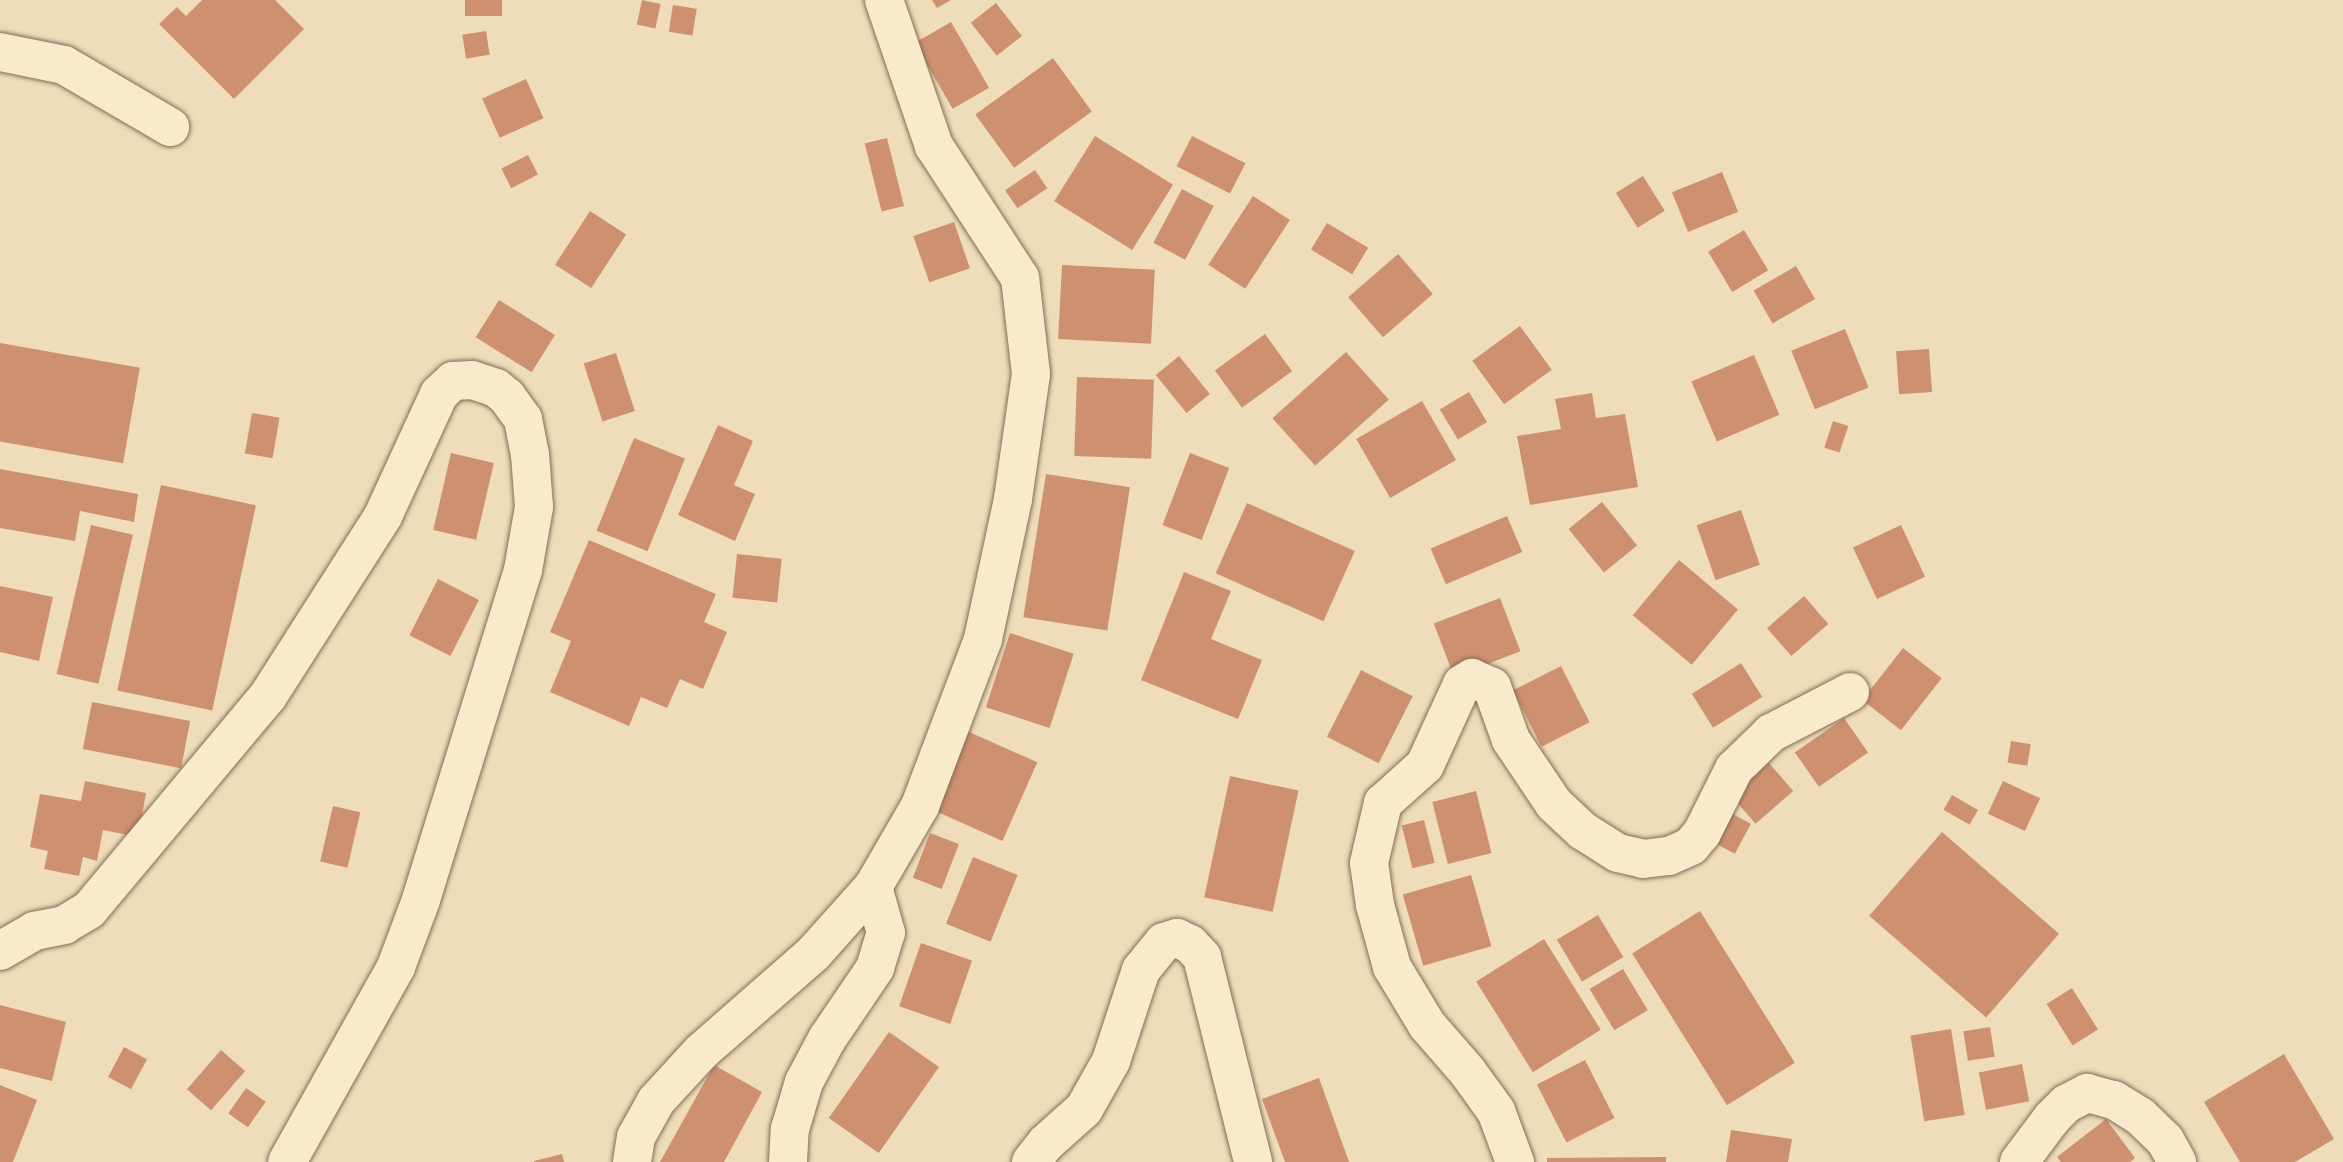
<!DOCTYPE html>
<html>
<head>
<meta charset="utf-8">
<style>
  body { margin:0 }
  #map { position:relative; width:2343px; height:1162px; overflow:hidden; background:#eedcbb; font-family:Bitter,serif }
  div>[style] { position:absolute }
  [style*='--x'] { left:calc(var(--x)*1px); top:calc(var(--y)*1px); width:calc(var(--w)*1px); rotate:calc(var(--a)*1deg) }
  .building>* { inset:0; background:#ce9170; transform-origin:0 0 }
  .roads { filter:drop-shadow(0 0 2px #856c55) drop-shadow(0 0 2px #856c55) }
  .minor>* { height:38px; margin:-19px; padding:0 19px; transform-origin:19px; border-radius:19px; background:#f9eace }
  span { translate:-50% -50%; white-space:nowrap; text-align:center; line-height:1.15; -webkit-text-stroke:5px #f6e7cb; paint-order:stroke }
</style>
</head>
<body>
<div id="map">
  <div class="building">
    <div style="clip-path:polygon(202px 0,275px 0,304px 29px,234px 99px,159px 24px,177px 7px,186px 16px)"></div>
    <div style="left:465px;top:0;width:37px;height:16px"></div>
    <div style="left:642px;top:0;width:19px;height:25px;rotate:12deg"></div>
    <div style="clip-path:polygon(932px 0,951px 0,937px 8px)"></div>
    <div style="left:996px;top:3px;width:42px;height:32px;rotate:52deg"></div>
    <div style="left:673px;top:5px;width:24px;height:27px;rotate:9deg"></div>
    <div style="left:951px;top:22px;width:76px;height:42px;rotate:60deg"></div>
    <div style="left:486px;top:31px;width:24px;height:24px;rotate:81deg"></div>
    <div style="left:1053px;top:58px;width:66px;height:96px;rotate:54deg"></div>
    <div style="left:526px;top:79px;width:43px;height:48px;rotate:66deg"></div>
    <div style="left:1095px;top:136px;width:92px;height:77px;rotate:32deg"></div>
    <div style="left:1192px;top:136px;width:60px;height:34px;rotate:27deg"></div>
    <div style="left:887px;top:138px;width:70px;height:23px;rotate:76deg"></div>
    <div style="left:528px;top:155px;width:22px;height:30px;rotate:63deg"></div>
    <div style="left:1035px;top:170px;width:22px;height:36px;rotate:56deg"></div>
    <div style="left:1722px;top:172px;width:43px;height:54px;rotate:68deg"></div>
    <div style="left:1643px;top:176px;width:41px;height:32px;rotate:58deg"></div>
    <div style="left:1182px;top:189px;width:36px;height:61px;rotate:28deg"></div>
    <div style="left:1253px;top:196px;width:44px;height:82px;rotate:33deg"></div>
    <div style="left:590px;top:211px;width:43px;height:64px;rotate:33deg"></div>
    <div style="left:954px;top:222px;width:49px;height:43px;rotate:71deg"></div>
    <div style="left:1327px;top:223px;width:48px;height:31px;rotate:31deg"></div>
    <div style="left:1744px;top:230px;width:47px;height:42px;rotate:59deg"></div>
    <div style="left:1398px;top:254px;width:53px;height:66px;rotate:49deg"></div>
    <div style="left:1062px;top:265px;width:93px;height:74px;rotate:3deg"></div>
    <div style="left:1796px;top:266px;width:38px;height:49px;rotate:60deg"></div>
    <div style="left:499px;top:300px;width:66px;height:44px;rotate:32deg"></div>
    <div style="left:1520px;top:326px;width:54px;height:59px;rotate:54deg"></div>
    <div style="left:1845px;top:329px;width:63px;height:58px;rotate:68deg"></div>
    <div style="left:1265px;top:334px;width:46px;height:62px;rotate:54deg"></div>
    <div style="left:0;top:343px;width:142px;height:97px;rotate:10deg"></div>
    <div style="left:1929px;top:349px;width:43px;height:33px;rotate:86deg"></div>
    <div style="left:1346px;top:352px;width:64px;height:99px;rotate:48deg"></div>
    <div style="left:616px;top:353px;width:61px;height:34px;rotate:72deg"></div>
    <div style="left:1754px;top:355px;width:65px;height:68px;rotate:67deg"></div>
    <div style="left:1179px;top:356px;width:49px;height:30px;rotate:51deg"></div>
    <div style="left:1077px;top:377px;width:77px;height:79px;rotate:2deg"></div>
    <div style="left:1469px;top:392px;width:35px;height:34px;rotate:59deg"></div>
    <div style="clip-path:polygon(1592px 393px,1596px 418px,1625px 414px,1638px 487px,1530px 505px,1517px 436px,1561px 429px,1555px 399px)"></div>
    <div style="left:1422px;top:401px;width:68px;height:76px;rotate:60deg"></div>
    <div style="left:252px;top:413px;width:28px;height:41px;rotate:10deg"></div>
    <div style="left:1833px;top:421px;width:16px;height:28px;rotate:18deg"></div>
    <div style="clip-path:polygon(718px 425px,753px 441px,734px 485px,755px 494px,735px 541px,678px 515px)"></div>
    <div style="left:634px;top:438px;width:55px;height:100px;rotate:22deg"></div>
    <div style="left:451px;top:453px;width:44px;height:79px;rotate:13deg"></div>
    <div style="left:1190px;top:453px;width:42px;height:77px;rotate:21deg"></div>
    <div style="clip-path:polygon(0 469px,138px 494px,134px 522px,80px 511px,75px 541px,0 528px)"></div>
    <div style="left:1046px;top:474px;width:85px;height:145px;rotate:9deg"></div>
    <div style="left:161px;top:485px;width:97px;height:210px;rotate:12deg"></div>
    <div style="left:1602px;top:502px;width:56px;height:43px;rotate:51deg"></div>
    <div style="left:1247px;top:503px;width:118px;height:77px;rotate:24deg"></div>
    <div style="left:1741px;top:510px;width:58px;height:47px;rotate:71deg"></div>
    <div style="left:1507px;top:516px;width:39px;height:83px;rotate:67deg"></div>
    <div style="left:91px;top:525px;width:43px;height:153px;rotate:13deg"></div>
    <div style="left:1901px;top:525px;width:57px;height:53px;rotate:65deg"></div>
    <div style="clip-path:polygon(589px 540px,716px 594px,704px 622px,727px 632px,703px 689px,680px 679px,667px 708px,641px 697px,629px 726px,550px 692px,571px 641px,550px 632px)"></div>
    <div style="left:737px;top:554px;width:45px;height:44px;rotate:6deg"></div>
    <div style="left:1679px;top:560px;width:77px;height:72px;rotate:40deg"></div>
    <div style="clip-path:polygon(1184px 572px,1231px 591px,1211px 639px,1262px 660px,1238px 719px,1141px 680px)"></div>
    <div style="left:438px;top:579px;width:46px;height:63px;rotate:27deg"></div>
    <div style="clip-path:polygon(0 586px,53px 597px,39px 661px,0 652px)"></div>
    <div style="left:1804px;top:596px;width:37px;height:49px;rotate:49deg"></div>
    <div style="left:1500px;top:598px;width:57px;height:71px;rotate:69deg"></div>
    <div style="left:1010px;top:633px;width:67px;height:78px;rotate:18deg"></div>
    <div style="left:1903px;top:648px;width:49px;height:66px;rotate:38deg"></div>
    <div style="left:1741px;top:663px;width:40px;height:58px;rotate:58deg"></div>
    <div style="left:1561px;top:666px;width:63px;height:54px;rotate:63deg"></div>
    <div style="left:1361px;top:670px;width:58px;height:75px;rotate:27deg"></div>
    <div style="left:92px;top:702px;width:100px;height:48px;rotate:11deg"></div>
    <div style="left:1844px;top:718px;width:42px;height:60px;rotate:55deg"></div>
    <div style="left:967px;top:731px;width:77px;height:86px;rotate:24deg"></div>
    <div style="left:2011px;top:741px;width:20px;height:22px;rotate:9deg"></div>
    <div style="left:1769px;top:763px;width:37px;height:50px;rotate:49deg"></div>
    <div style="left:1230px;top:776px;width:70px;height:124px;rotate:12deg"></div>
    <div style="clip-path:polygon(85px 781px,146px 793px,138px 837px,103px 830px,97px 861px,83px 857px,79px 876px,44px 869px,48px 851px,30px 847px,40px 794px,81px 801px)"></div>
    <div style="left:2003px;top:781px;width:41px;height:36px;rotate:25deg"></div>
    <div style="left:1476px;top:791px;width:64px;height:45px;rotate:76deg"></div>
    <div style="left:1952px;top:795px;width:30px;height:17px;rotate:30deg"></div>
    <div style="left:333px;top:806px;width:28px;height:57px;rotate:13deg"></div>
    <div style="left:1727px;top:811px;width:27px;height:34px;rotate:28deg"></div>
    <div style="left:1424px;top:820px;width:44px;height:23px;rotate:76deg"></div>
    <div style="left:1942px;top:832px;width:155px;height:111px;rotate:41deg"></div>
    <div style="left:930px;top:833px;width:31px;height:48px;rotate:21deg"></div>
    <div style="left:973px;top:857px;width:48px;height:72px;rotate:22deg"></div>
    <div style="left:1471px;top:875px;width:74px;height:71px;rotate:74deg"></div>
    <div style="left:1700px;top:911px;width:179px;height:80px;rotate:58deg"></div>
    <div style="left:1598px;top:915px;width:49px;height:48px;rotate:59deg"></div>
    <div style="left:1544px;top:939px;width:107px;height:80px;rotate:58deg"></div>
    <div style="left:921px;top:943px;width:54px;height:67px;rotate:19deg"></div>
    <div style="left:1623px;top:969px;width:48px;height:39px;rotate:59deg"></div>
    <div style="left:2072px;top:988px;width:49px;height:30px;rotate:58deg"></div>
    <div style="clip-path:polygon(0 1005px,66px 1022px,52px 1081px,0 1068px)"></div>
    <div style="left:1990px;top:1027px;width:30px;height:27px;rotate:81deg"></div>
    <div style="left:1951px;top:1029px;width:87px;height:41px;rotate:81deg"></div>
    <div style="left:889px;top:1032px;width:61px;height:105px;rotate:35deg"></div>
    <div style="left:124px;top:1047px;width:26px;height:34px;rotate:28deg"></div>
    <div style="left:221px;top:1050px;width:32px;height:52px;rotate:41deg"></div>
    <div style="clip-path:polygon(2284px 1054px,2334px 1139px,2295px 1162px,2240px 1162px,2204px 1102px)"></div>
    <div style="left:1585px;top:1060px;width:65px;height:54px;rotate:63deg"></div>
    <div style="left:2022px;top:1064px;width:38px;height:44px;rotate:79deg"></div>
    <div style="clip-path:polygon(714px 1065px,762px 1092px,724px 1162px,660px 1162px)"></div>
    <div style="clip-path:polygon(1319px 1078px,1349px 1162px,1285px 1162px,1262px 1099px)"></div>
    <div style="clip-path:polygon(0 1085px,37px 1100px,13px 1162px,0 1162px)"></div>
    <div style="left:246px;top:1088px;width:24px;height:31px;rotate:35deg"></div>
    <div style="clip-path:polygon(2106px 1119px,2135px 1158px,2130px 1162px,2061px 1162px,2057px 1157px)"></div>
    <div style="clip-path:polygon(1731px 1130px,1792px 1139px,1788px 1162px,1726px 1162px)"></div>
    <div style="clip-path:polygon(562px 1154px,564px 1162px,534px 1162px,534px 1161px)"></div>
    <div style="clip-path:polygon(1666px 1157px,1666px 1162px,1547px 1162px,1547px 1158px)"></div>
  </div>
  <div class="roads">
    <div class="minor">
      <div style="--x:0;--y:52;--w:65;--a:11.5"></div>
      <div style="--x:64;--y:65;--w:123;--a:30.3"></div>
      <div style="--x:0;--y:951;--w:39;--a:-30"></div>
      <div style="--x:34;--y:931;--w:31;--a:-11"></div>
      <div style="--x:64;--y:925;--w:29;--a:-31"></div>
      <div style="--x:89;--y:910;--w:279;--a:-50.1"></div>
      <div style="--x:268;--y:696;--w:214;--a:-57.4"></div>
      <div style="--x:383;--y:516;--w:134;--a:-65.3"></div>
      <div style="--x:439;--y:394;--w:19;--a:-43"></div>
      <div style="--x:453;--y:381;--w:19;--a:-3"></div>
      <div style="--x:472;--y:380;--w:25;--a:18"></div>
      <div style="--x:496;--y:388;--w:14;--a:39"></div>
      <div style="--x:507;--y:397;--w:27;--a:54"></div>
      <div style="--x:523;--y:419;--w:36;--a:79"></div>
      <div style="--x:530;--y:454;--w:53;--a:85.7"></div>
      <div style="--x:534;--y:507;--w:64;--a:99.9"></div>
      <div style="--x:523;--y:570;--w:345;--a:107.2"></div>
      <div style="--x:421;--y:900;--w:72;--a:110.5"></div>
      <div style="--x:396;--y:967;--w:223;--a:119.2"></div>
      <div style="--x:632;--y:1162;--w:25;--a:-81"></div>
      <div style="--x:636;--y:1137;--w:41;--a:-60.9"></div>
      <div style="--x:656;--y:1101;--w:67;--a:-47.4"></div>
      <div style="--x:701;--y:1052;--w:149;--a:-41.2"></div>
      <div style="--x:813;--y:954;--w:90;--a:-48.2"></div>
      <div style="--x:873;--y:887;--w:94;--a:-59.9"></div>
      <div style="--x:920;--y:806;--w:178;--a:-69.3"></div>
      <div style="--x:983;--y:639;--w:143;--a:-77.9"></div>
      <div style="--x:1013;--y:499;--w:126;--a:-81.8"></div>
      <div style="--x:1031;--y:374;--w:97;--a:-96.5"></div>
      <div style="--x:1020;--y:278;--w:158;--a:-123.1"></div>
      <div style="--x:934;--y:146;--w:154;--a:-108.9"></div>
      <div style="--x:788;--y:1162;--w:33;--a:-87"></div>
      <div style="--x:790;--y:1129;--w:49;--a:-73.4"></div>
      <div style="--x:804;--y:1082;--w:49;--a:-61.9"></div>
      <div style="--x:827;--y:1039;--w:86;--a:-55.9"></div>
      <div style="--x:875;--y:968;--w:37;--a:-73"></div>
      <div style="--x:886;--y:933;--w:48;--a:-105.8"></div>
      <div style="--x:1031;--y:1162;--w:24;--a:-52"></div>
      <div style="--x:1046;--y:1143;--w:51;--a:-41.8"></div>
      <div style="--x:1084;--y:1109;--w:55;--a:-60.6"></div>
      <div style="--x:1111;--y:1061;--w:96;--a:-71.8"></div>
      <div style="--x:1141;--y:970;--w:36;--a:-51"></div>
      <div style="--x:1164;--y:942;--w:14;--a:-17"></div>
      <div style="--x:1177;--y:938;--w:14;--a:25"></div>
      <div style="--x:1190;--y:944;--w:18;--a:47"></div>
      <div style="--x:1202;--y:957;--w:211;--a:76"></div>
      <div style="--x:1515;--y:1162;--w:54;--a:-110.4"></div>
      <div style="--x:1496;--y:1111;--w:49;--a:-125.9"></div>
      <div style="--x:1467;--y:1071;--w:61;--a:-131"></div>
      <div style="--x:1427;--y:1025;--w:68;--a:-121.1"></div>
      <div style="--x:1392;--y:967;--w:64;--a:-105.3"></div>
      <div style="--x:1375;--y:905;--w:42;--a:-98.1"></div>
      <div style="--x:1369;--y:863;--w:62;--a:-76.9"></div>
      <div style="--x:1383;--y:803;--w:57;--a:-42.1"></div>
      <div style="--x:1425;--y:765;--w:89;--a:-65.4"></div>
      <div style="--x:1462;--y:684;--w:12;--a:-31"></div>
      <div style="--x:1472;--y:678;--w:22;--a:24"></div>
      <div style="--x:1492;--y:687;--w:56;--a:70.3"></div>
      <div style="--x:1511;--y:740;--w:77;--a:56.1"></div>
      <div style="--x:1554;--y:804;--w:40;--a:43"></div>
      <div style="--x:1583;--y:831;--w:41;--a:32.2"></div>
      <div style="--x:1618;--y:853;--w:26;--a:13"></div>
      <div style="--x:1643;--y:859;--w:26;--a:-7"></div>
      <div style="--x:1669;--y:856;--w:24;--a:-24"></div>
      <div style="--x:1691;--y:846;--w:17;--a:-50"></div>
      <div style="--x:1702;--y:833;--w:72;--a:-63.4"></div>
      <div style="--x:1734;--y:769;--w:52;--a:-44.2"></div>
      <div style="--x:1771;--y:733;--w:89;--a:-27.4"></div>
      <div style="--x:2019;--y:1162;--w:55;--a:-53.1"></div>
      <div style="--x:2052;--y:1118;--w:20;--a:-45"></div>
      <div style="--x:2066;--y:1104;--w:24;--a:-28"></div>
      <div style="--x:2087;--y:1093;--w:28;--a:15"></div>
      <div style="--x:2114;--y:1100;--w:31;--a:32"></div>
      <div style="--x:2140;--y:1116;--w:35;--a:44"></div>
      <div style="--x:2165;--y:1140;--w:25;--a:61"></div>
    </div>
  </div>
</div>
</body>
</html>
